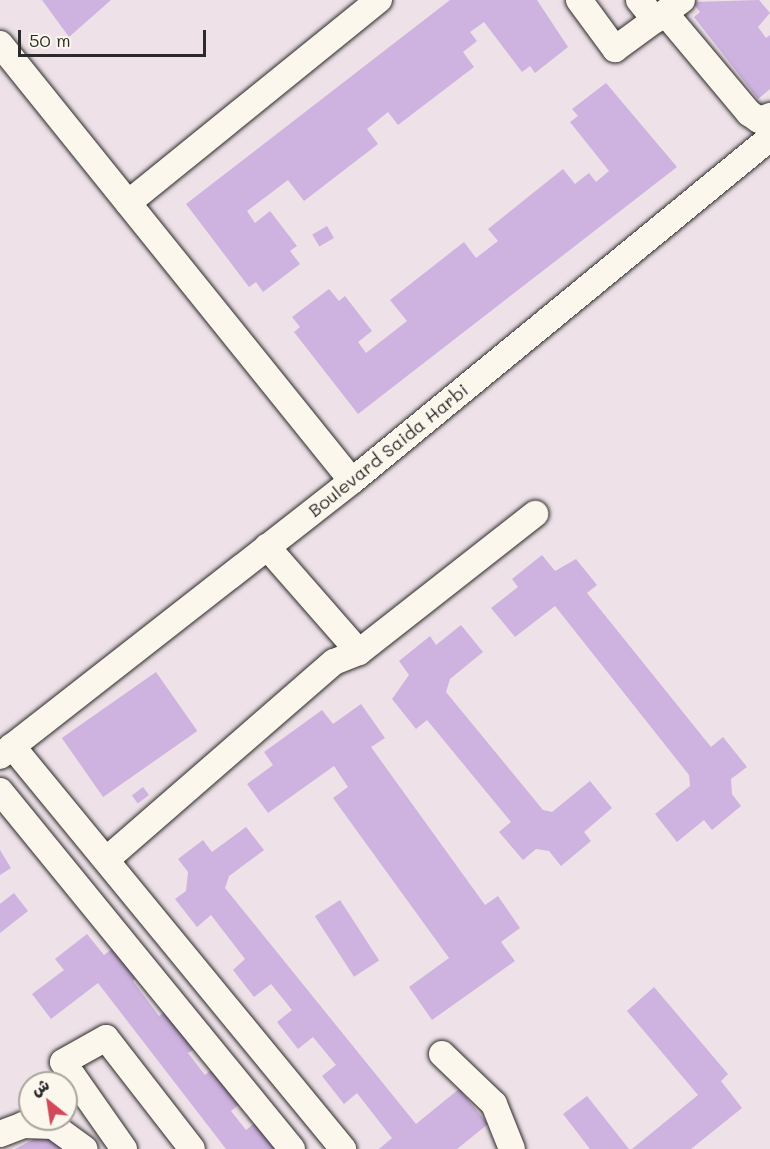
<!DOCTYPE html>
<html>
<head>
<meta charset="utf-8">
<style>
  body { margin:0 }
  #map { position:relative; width:770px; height:1149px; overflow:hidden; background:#eee2e8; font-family:Mali,"Playpen Sans Arabic",sans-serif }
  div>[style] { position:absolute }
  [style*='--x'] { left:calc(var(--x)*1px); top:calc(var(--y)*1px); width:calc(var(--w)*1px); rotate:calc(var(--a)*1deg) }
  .building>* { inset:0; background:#ceb2df; transform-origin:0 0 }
  .roads { filter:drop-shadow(0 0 2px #2b2b2b) drop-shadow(0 0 2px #2b2b2b) }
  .minor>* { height:26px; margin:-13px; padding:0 13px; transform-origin:13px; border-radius:13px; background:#fbf7ec }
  span { translate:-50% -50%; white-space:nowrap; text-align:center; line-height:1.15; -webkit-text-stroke:6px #fbf7ec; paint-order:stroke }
  .street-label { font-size:18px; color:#2b2b2b }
  .north { position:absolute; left:18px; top:1071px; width:60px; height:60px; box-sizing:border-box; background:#fbf7ec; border:2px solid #a8a59f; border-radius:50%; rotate:330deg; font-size:16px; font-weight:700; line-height:24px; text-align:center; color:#2b2b2b }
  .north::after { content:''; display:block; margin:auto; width:21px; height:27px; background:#d1495b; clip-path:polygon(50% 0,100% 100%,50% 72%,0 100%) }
  .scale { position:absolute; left:18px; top:30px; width:188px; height:27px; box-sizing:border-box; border:3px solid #2b2b2b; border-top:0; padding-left:8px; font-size:18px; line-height:21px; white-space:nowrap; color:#2b2b2b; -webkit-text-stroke:4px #fbf7ec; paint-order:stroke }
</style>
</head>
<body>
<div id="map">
  <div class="building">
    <div style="clip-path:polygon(42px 0,111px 0,69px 37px)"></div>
    <div style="clip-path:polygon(450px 0,537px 0,568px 47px,535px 73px,530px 66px,522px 72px,484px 22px,470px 32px,477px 41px,463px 52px,474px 67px,398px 125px,388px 112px,367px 129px,378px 144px,304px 201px,288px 180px,247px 211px,255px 223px,270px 211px,297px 246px,290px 251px,300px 264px,263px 292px,256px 282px,249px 287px,186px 204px)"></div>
    <div style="clip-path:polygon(759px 0,770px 13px,758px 27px,766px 38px,770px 35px,770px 89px,758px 99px,694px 17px,700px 12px,692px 2px)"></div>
    <div style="clip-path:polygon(606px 83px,677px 167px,358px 414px,294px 332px,300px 327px,292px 317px,329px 289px,339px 301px,345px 296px,372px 331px,358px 342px,366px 353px,407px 321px,390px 300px,464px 242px,476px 258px,498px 241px,488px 229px,563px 169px,575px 184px,589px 173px,596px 182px,609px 171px,570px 122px,578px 116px,572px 109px)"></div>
    <div style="left:327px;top:226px;width:14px;height:17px;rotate:60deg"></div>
    <div style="clip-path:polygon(542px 555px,555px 571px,576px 559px,597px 585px,587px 593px,711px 747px,723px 737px,747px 767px,731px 779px,732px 794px,741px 806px,712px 830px,704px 820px,677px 842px,655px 814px,690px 786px,689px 775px,555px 606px,515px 637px,491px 608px,518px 587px,512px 579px)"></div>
    <div style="clip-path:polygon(461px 625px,483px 652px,450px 679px,446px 692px,543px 810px,552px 812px,590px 781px,612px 808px,584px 832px,591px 841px,561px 866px,549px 851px,536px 849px,523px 860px,499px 832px,511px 822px,427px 720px,416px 729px,392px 699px,409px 675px,399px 661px,430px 636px,436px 645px)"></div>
    <div style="left:156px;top:672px;width:72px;height:115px;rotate:55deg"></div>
    <div style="clip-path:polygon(361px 704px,385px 738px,371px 747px,485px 905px,498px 896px,520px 928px,501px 942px,515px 961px,432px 1020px,409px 987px,449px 958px,333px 798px,348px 787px,334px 766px,268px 813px,247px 784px,273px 765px,264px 752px,322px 710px,333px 724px)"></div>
    <div style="left:143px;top:787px;width:10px;height:14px;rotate:53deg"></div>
    <div style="clip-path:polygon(246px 827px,264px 850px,229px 876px,225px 888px,416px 1124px,459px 1089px,488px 1124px,457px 1149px,379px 1149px,392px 1138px,357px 1093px,344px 1104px,322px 1076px,336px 1065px,313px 1037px,298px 1049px,277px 1022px,292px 1010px,271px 984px,254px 997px,233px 970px,245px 959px,211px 915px,197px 927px,175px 899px,186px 891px,188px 872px,178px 859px,203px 840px,212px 852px)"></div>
    <div style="clip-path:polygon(0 850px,11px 868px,0 875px)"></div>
    <div style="clip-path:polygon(14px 893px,28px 911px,0 933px,0 904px)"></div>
    <div style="left:340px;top:900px;width:72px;height:30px;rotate:57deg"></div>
    <div style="clip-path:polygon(87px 934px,104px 955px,120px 943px,143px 972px,133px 981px,159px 1016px,171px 1007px,200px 1046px,188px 1053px,205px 1075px,215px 1067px,242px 1102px,231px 1111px,246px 1130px,259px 1120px,282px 1149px,226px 1149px,98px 983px,51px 1019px,32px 994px,64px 970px,55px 959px)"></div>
    <div style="clip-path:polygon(654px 987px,728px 1074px,721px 1081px,742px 1108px,691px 1149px,632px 1149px,698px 1095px,627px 1011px)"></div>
    <div style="clip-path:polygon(587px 1096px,629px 1149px,590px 1149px,563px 1114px)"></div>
    <div style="clip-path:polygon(55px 1128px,66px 1149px,15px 1149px)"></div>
  </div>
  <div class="roads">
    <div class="minor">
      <div style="--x:579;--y:0;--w:61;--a:53.7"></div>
      <div style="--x:615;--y:49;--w:83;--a:-36.2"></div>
      <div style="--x:639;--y:0;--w:26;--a:51"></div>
      <div style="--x:665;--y:13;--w:131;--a:50"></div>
      <div style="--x:749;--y:113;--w:12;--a:35"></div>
      <div style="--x:759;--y:120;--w:12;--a:-20"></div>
      <div style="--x:0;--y:44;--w:561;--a:51.15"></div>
      <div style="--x:128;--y:203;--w:323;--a:-39"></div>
      <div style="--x:359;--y:652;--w:224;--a:-38.1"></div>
      <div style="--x:12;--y:746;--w:522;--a:50.6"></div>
      <div style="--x:0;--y:756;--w:447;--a:-38"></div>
      <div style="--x:352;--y:481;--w:541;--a:-39.37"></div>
      <div style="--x:0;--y:791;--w:462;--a:50.8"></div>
      <div style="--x:106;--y:860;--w:302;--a:-41"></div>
      <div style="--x:334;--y:662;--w:27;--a:-22"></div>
      <div style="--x:359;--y:652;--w:140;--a:-131.2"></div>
      <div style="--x:442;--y:1054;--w:72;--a:43.9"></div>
      <div style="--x:494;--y:1104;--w:48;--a:68.2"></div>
      <div style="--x:0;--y:1134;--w:25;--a:-21"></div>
      <div style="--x:23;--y:1125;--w:30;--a:2"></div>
      <div style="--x:53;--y:1126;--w:39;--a:36"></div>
      <div style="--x:124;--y:1149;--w:106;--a:-125"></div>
      <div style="--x:63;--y:1062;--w:49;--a:-29.2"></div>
      <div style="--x:106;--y:1038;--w:140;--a:52.2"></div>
    </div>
  </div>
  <div class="street-label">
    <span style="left:388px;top:450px;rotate:-39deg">Boulevard Saida Harbi</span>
  </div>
  <div class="north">ش</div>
  <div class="scale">50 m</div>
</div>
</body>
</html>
